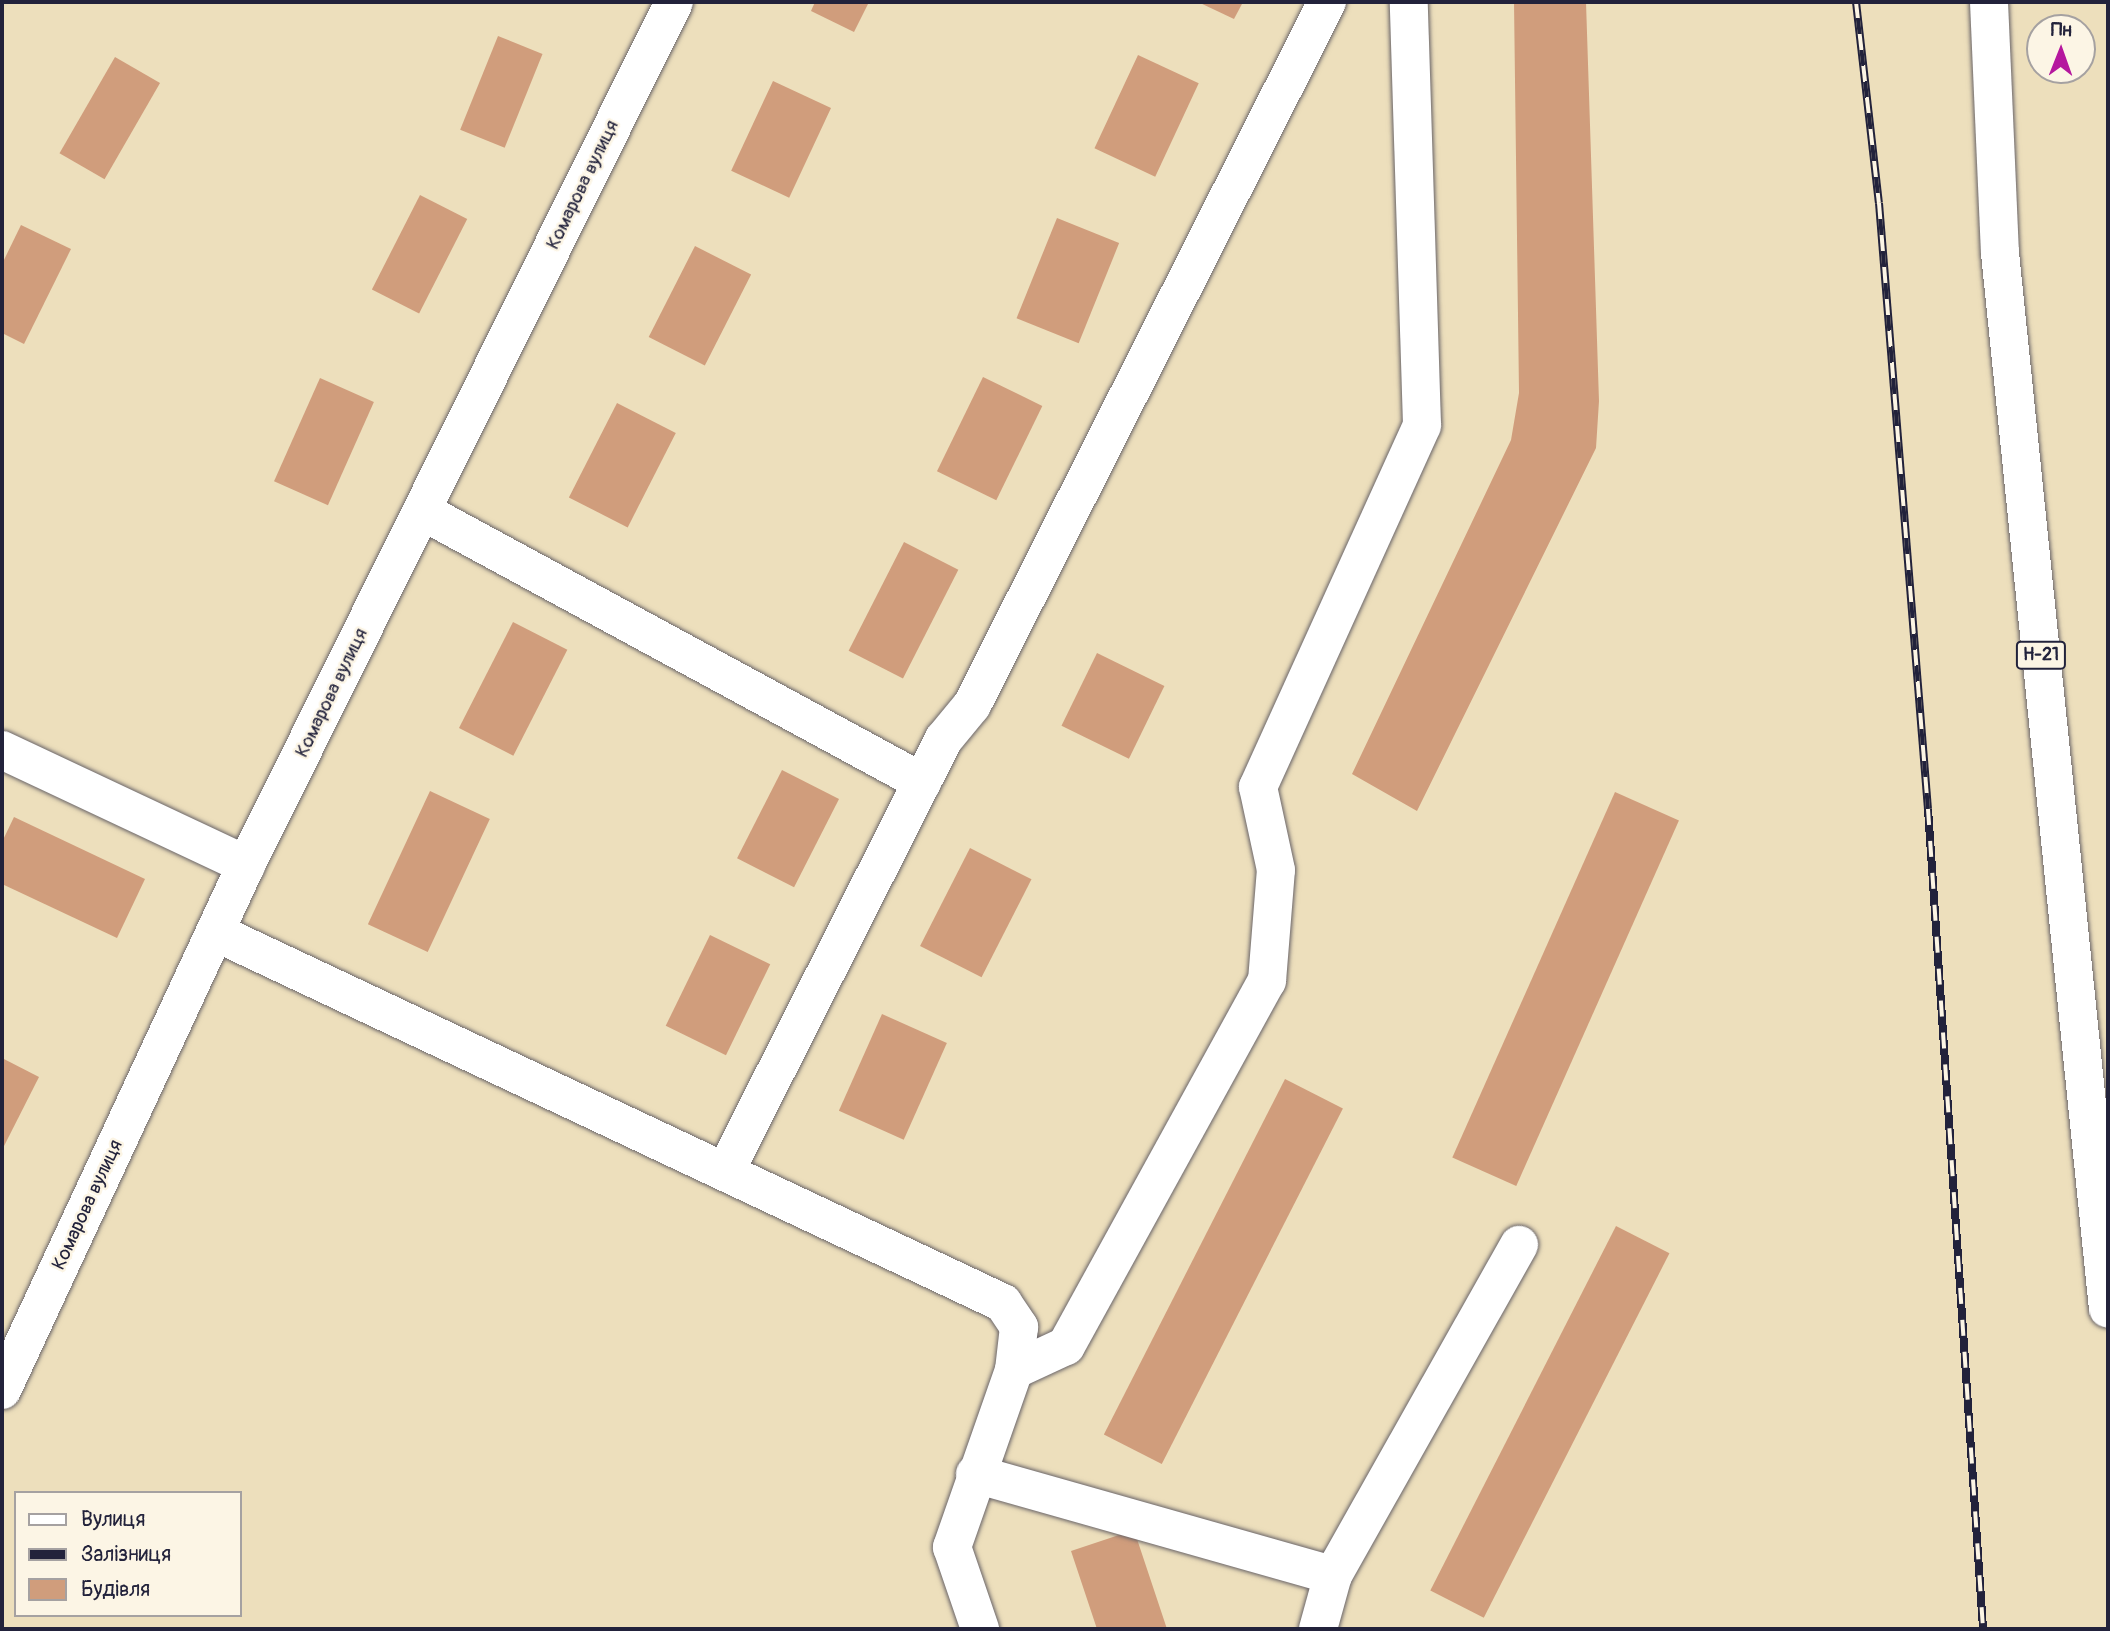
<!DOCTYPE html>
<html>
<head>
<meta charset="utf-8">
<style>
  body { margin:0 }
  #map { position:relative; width:2110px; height:1631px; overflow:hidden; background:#eddfbc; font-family:Pangolin,sans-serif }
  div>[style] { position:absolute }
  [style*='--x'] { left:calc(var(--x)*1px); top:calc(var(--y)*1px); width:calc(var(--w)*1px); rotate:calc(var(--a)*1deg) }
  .building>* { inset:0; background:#d09d7c; transform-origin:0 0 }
  .roads { filter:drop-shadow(0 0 2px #696468) drop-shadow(0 0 2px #696468) }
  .minor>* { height:38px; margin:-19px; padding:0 19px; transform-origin:19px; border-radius:19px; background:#fff }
  .major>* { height:38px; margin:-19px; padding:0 19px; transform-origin:19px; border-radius:19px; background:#fff }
  .rail>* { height:8px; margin-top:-4px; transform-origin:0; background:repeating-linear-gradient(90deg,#fcf5e5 0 16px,#22223b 0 32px); box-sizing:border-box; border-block:2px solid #22223b }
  span { translate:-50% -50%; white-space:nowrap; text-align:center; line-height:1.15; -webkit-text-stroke:5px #fcf5e5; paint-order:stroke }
  .shield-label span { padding:2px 5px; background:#fcf5e5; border:2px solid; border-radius:5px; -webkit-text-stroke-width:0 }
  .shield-label { font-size:18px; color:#22223b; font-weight:700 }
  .street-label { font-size:19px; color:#22223b }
  .frame { position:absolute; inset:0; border:4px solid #22223b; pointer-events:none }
  .legend { position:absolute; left:14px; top:1491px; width:228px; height:126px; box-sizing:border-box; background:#fcf5e5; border:2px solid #a5a1a1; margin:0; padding:9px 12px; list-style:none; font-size:21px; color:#22223b }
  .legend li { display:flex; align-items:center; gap:14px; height:35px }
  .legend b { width:35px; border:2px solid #a5a1a1 }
  .north { position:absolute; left:2026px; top:14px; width:70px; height:70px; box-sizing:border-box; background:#fcf5e5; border:2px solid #a5a1a1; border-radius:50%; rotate:1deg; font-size:19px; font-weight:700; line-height:28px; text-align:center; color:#22223b }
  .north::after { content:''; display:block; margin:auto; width:24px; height:32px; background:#b5179e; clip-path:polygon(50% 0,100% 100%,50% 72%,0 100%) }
</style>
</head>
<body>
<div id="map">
  <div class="building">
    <div style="clip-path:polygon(815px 2px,869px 2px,854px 32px,811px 11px)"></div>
    <div style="clip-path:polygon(1198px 2px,1243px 2px,1234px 19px)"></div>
    <div style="clip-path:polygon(1514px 2px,1586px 2px,1599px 401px,1596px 448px,1417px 811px,1352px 774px,1511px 440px,1519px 393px)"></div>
    <div style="left:498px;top:36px;width:48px;height:101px;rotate:22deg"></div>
    <div style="left:1138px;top:55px;width:67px;height:103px;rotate:25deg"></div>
    <div style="left:115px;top:57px;width:52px;height:111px;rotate:30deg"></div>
    <div style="left:773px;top:81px;width:64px;height:99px;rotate:25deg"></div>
    <div style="left:420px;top:195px;width:53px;height:106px;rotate:27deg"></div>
    <div style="left:1057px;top:218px;width:67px;height:108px;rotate:22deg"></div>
    <div style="clip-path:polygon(21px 225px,71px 249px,24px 344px,2px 333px,2px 264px)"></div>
    <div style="left:695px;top:246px;width:63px;height:102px;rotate:27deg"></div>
    <div style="left:983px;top:377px;width:66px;height:105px;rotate:26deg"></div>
    <div style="left:320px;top:378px;width:59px;height:113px;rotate:24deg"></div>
    <div style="left:617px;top:403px;width:66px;height:106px;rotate:27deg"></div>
    <div style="left:904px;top:542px;width:61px;height:122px;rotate:27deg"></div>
    <div style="left:513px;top:622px;width:61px;height:119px;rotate:27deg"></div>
    <div style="left:1097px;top:653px;width:75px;height:81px;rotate:26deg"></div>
    <div style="left:782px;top:770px;width:64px;height:99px;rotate:27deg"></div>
    <div style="left:430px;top:791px;width:66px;height:147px;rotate:25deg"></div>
    <div style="left:1615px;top:792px;width:70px;height:400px;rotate:24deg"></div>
    <div style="clip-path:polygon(14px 817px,145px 879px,117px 938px,2px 884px,2px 842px)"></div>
    <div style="left:970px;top:848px;width:69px;height:110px;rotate:27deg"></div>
    <div style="left:710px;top:935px;width:67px;height:101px;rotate:26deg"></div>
    <div style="left:882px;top:1014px;width:71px;height:106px;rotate:24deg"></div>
    <div style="clip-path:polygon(2px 1058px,39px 1077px,2px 1150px)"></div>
    <div style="left:1285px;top:1079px;width:65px;height:399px;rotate:27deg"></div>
    <div style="left:1616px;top:1226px;width:60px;height:409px;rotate:27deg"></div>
    <div style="clip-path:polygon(1134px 1530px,1167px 1629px,1097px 1629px,1071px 1551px)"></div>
  </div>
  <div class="roads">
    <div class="minor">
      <div style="--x:422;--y:511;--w:569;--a:28.46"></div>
      <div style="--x:2;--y:750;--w:270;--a:25.2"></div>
      <div style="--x:215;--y:932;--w:871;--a:25.21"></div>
      <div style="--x:1003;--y:1303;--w:29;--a:56"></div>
      <div style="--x:1019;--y:1327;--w:43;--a:96.6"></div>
      <div style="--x:1014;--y:1370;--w:188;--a:109.3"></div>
      <div style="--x:952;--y:1547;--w:87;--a:71.1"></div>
      <div style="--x:725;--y:1172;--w:485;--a:-63.2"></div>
      <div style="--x:944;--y:739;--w:44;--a:-50.5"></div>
      <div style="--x:972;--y:705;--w:788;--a:-63.21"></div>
      <div style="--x:1014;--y:1370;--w:57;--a:-24.8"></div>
      <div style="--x:1066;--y:1346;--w:417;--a:-61.2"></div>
      <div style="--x:1267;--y:981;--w:111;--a:-85.4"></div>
      <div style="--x:1276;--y:870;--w:85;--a:-102.2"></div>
      <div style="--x:1258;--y:787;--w:397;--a:-65.6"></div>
      <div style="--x:1422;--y:425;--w:423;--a:-91.8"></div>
      <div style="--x:2;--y:1390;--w:579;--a:-65.07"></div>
      <div style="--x:246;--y:865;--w:963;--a:-63.62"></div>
      <div style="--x:975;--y:1474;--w:372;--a:15.8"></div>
      <div style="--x:1333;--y:1575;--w:379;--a:-60.6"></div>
      <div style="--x:1318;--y:1629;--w:56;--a:-74.5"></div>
    </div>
    <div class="major">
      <div style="--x:1989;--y:2;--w:251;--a:87.5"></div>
      <div style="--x:2000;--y:253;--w:1061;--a:84.16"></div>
    </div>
  </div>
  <div class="rail">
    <div style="--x:1856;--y:2;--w:202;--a:83.5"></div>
    <div style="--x:1879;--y:203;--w:608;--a:85.38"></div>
    <div style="--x:1928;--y:809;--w:822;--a:86.16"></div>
  </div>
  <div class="shield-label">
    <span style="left:2041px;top:655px">Н-21</span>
  </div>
  <div class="street-label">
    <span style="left:583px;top:185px;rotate:-64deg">Комарова вулиця</span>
    <span style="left:332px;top:693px;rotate:-64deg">Комарова вулиця</span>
    <span style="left:88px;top:1205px;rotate:-65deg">Комарова вулиця</span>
  </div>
  <div class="frame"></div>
  <ul class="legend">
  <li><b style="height:9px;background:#fff"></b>Вулиця</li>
  <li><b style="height:9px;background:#22223b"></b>Залізниця</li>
  <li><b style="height:19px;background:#d09d7c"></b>Будівля</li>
  </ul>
  <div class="north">Пн</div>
</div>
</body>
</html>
